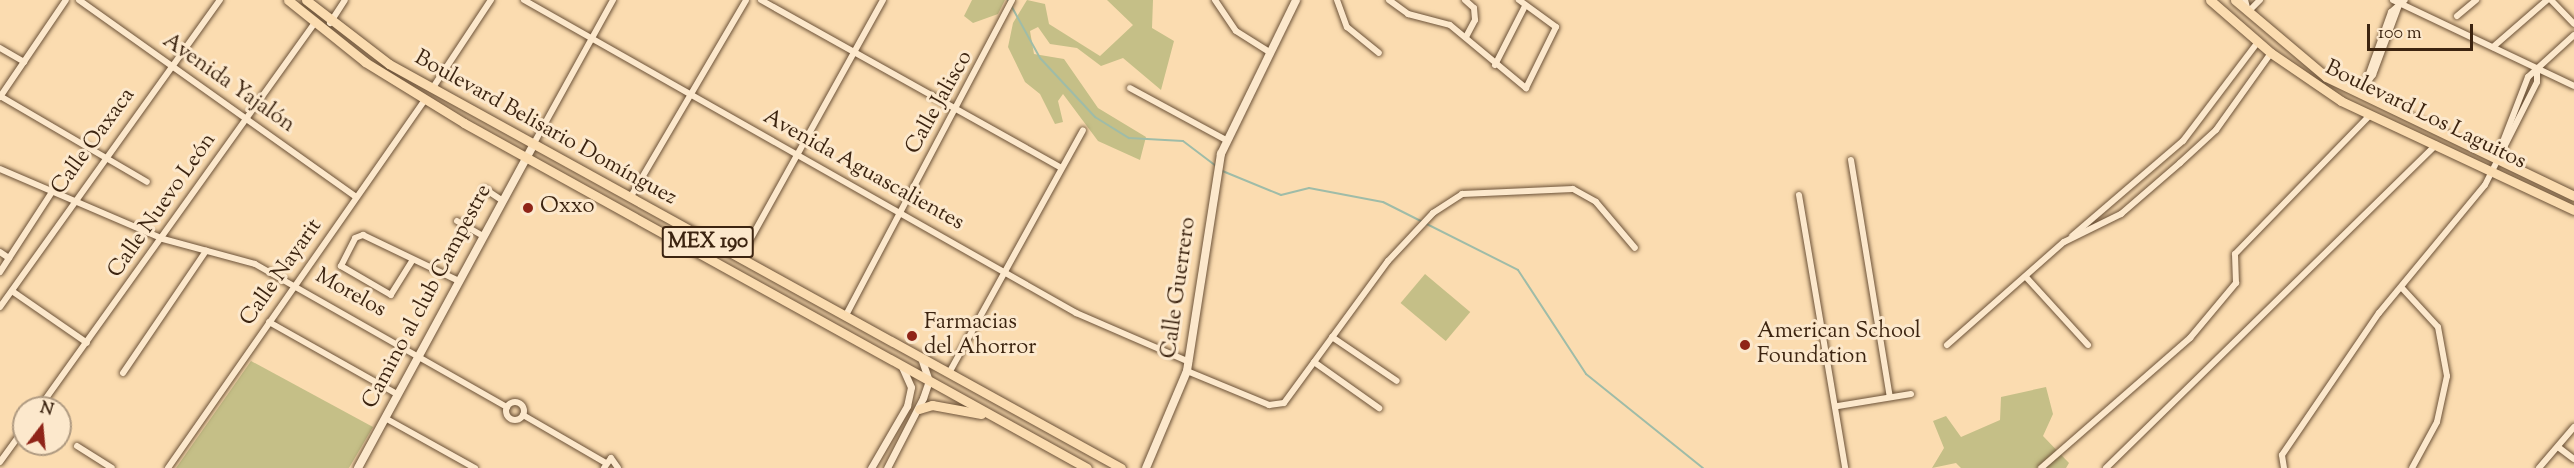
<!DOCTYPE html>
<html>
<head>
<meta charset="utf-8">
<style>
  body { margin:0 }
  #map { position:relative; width:2574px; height:468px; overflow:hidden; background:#fbdcb0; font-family:"Sorts Mill Goudy",serif }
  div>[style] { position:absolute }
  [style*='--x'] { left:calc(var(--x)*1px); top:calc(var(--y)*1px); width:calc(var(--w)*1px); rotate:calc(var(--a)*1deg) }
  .green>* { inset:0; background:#c5bf87; transform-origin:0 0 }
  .stream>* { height:2px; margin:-1px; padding:0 1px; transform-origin:1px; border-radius:1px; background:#9fbca8 }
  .roads { filter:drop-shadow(0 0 2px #6c5238) drop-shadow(0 0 2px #6c5238) }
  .minor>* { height:6px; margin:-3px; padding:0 3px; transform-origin:3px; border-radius:3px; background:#fce8cc }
  .minor>.ring { margin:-3px; padding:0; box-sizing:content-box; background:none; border:6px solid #fce8cc; border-radius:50% }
  .tertiary>* { height:7px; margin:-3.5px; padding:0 3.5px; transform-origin:3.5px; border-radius:3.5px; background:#fce8cc }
  .secondary>* { height:8px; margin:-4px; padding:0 4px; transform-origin:4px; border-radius:4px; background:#fce8cc }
  .primary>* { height:9px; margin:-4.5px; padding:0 4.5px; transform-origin:4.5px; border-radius:4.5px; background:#fbdcb0 }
  .dots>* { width:16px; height:16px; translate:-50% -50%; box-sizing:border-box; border:3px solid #fce8cc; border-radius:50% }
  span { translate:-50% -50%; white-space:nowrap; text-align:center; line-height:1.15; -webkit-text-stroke:6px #fce8cc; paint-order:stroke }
  .shield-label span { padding:2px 4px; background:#fce8cc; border:2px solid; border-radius:4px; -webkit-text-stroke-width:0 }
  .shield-label { font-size:21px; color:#3c2410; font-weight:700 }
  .street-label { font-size:22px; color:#3c2410 }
  .poi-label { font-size:22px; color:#3c2410 }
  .left { translate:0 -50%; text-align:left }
  .north { position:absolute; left:12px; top:396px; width:60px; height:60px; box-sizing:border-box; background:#fce8cc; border:2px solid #af9a81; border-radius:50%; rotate:16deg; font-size:16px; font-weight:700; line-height:24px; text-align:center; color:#3c2410 }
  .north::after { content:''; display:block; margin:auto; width:21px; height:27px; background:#8f2418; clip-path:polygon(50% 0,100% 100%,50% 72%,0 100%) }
  .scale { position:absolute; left:2367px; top:24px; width:106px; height:27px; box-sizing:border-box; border:3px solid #3c2410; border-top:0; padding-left:8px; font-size:18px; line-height:21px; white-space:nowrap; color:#3c2410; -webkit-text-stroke:4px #fce8cc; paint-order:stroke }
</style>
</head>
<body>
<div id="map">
  <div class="green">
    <div style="clip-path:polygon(972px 0,1005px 0,998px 14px,973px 23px,964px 16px)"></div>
    <div style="clip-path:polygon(1027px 0,1045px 4px,1049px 24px,1100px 56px,1133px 25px,1107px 0,1153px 0,1152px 28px,1174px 41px,1161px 90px,1123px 58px,1101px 66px,1077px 48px,1050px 44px,1038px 27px,1030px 31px,1034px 54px,1064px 59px,1098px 108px,1146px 137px,1140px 160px,1098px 141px,1063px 94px,1058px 101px,1063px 122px,1055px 124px,1040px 94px,1025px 82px,1008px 47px,1013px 23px)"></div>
    <div style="left:1425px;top:274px;width:59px;height:38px;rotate:40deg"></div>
    <div style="clip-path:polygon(251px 361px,373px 427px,349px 468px,176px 468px)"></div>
    <div style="clip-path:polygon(2046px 387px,2053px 414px,2043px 436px,2069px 463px,2066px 468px,1961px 468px,1956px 463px,1932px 468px,1944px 448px,1933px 421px,1946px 416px,1961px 437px,2000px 420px,2001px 397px)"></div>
  </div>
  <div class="stream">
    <div style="--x:1008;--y:0;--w:66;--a:61.1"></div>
    <div style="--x:1040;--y:58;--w:81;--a:47"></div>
    <div style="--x:1095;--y:117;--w:40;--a:32"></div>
    <div style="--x:1129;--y:138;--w:54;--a:3.2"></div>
    <div style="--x:1183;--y:141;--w:41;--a:37.1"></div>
    <div style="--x:1220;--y:170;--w:66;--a:22.3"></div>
    <div style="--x:1281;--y:195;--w:29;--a:-14"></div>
    <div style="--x:1309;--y:188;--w:75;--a:10.7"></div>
    <div style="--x:1383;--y:202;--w:151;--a:26.7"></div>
    <div style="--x:1518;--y:270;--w:124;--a:56.8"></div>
    <div style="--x:1586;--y:374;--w:150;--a:38.8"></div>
  </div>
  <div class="roads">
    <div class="minor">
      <div style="--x:79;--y:0;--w:340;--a:35.4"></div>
      <div style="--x:524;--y:0;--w:635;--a:29.55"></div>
      <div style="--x:1076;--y:313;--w:123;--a:23.4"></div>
      <div style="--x:761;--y:0;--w:344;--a:29.2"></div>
      <div style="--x:1215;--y:0;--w:37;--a:56"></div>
      <div style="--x:1236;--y:31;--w:41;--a:32.2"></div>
      <div style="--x:1337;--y:0;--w:29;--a:70"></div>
      <div style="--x:1347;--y:27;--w:41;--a:39.1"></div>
      <div style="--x:1389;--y:0;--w:24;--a:36"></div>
      <div style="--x:1408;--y:14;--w:43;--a:14.7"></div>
      <div style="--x:1450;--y:25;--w:99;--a:39.7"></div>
      <div style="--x:1526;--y:88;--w:68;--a:-63.8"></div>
      <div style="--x:1556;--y:27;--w:46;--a:-143.9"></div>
      <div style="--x:1465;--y:0;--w:12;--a:42"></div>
      <div style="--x:1474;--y:8;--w:12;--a:85"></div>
      <div style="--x:1475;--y:20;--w:19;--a:118"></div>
      <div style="--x:2245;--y:0;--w:11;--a:75"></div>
      <div style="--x:2393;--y:0;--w:200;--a:25.4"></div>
      <div style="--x:2551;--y:0;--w:33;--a:46"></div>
      <div style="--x:2248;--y:12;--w:17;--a:-45"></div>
      <div style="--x:2457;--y:16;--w:25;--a:-40"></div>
      <div style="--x:330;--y:23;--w:27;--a:-57"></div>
      <div style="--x:2493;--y:47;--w:72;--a:-41"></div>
      <div style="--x:0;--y:48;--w:28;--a:30"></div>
      <div style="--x:1495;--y:65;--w:66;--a:-63"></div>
      <div style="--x:2367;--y:79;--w:71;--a:-70.3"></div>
      <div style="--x:2391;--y:12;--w:18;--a:-41"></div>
      <div style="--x:1130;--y:88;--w:109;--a:28.4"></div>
      <div style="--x:432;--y:89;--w:107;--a:-56.5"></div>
      <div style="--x:2359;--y:94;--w:24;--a:-54"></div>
      <div style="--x:2373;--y:75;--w:75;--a:-69.6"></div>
      <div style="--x:0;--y:96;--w:170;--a:30.3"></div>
      <div style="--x:0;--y:97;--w:117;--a:-55.8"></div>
      <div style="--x:2502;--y:144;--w:72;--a:-68.8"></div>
      <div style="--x:2528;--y:77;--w:62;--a:-42.4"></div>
      <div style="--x:533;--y:145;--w:166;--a:-61.1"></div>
      <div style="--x:1851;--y:160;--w:240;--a:80.7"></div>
      <div style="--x:0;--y:169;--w:177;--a:23.2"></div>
      <div style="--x:163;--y:239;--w:95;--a:15.2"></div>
      <div style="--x:255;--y:264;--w:290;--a:29.6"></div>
      <div style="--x:485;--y:189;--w:18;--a:34"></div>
      <div style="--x:1799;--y:195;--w:277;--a:80.4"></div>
      <div style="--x:630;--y:198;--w:229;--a:-59.6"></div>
      <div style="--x:457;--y:221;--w:28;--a:30"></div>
      <div style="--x:2072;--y:236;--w:146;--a:-40.6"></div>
      <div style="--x:2183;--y:141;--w:124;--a:-52.9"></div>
      <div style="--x:0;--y:252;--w:11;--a:34"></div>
      <div style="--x:740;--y:258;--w:295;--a:-61"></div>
      <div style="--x:412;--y:261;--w:40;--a:122"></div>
      <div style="--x:391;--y:295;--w:58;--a:-149.9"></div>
      <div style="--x:341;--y:266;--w:31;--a:-63"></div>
      <div style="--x:355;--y:238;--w:9;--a:-21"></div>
      <div style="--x:363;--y:235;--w:104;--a:25.6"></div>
      <div style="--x:0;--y:272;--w:95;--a:-57"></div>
      <div style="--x:2026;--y:277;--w:92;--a:47.6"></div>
      <div style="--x:2402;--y:288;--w:53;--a:47.3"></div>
      <div style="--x:2438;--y:327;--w:50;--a:79.6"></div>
      <div style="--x:2447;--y:376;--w:47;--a:102.3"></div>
      <div style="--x:2437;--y:422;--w:52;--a:118.5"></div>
      <div style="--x:12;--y:291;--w:91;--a:34.7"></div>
      <div style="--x:0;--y:307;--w:378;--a:-54.4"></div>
      <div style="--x:845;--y:317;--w:358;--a:-62.2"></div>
      <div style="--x:269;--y:322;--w:147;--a:29.4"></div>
      <div style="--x:1332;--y:337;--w:78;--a:34.1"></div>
      <div style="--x:1947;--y:345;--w:156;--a:-41.4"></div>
      <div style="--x:2064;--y:242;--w:64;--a:-26.2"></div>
      <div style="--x:2121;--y:214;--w:78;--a:-40.8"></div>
      <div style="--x:2180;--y:163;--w:49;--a:-42.5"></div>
      <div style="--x:2216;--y:130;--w:95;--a:-54.5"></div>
      <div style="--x:1314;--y:362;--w:80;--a:35.3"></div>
      <div style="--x:1187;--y:371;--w:89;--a:22.5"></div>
      <div style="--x:1269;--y:405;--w:15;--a:-8"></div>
      <div style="--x:1284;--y:403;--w:176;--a:-53.8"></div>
      <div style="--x:1388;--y:261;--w:66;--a:-46.8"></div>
      <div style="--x:1433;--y:213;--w:35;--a:-33"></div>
      <div style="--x:1462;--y:194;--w:111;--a:-2.6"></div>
      <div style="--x:1573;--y:189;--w:26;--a:29"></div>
      <div style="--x:1596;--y:202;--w:60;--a:49.7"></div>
      <div style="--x:123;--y:373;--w:148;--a:-55.8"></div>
      <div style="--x:949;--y:373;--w:277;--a:-61.1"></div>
      <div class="ring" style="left:506px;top:402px;width:12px;height:12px"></div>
      <div style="--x:1838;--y:406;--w:74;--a:-9.3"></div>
      <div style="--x:39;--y:408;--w:472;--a:-54.4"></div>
      <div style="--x:523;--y:415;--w:94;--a:30.1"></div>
      <div style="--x:385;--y:418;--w:103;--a:29.1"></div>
      <div style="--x:77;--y:446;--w:41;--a:32.2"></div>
      <div style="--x:2558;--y:447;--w:20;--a:37"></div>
      <div style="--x:0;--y:462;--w:41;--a:-54"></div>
      <div style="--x:168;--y:468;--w:450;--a:-55.1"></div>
      <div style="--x:604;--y:468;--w:12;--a:-55"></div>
      <div style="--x:611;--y:458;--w:12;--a:55"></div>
      <div style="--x:2041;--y:468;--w:198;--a:-41.1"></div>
      <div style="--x:2190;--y:338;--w:72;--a:-50.1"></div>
      <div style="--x:2236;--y:283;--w:29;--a:-92"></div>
      <div style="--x:2235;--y:254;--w:194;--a:-45.8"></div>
      <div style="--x:2106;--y:468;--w:462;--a:-44.4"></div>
      <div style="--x:2284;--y:468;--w:13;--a:-99"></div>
      <div style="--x:2282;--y:455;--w:172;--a:-55.7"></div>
      <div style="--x:2379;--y:313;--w:166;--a:-50.4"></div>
      <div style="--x:2485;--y:185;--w:115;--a:-63.2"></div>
      <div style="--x:2537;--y:82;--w:13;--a:-90"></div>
      <div style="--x:2539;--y:468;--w:54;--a:-49.5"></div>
    </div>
    <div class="tertiary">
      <div style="--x:871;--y:468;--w:72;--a:-59.9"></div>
      <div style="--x:907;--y:406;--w:19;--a:-78"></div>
      <div style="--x:911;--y:387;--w:24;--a:-114"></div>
      <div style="--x:887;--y:468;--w:79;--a:-62.8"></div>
      <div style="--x:923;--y:398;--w:18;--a:-71"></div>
      <div style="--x:929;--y:381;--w:24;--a:-109"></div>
    </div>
    <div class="secondary">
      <div style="--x:358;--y:468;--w:366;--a:-61.5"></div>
      <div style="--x:1146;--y:468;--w:105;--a:-67.1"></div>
      <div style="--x:1187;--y:371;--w:220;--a:-81.1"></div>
      <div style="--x:1221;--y:154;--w:171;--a:-64"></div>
    </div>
    <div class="primary">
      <div style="--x:288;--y:0;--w:99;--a:38.8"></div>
      <div style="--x:365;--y:62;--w:116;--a:31.6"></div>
      <div style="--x:464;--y:123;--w:712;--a:28.98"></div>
      <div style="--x:306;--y:0;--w:105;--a:37.6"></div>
      <div style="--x:389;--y:64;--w:836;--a:28.89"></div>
      <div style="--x:2210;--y:0;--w:81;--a:41"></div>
      <div style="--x:2271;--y:53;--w:85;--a:34.4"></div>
      <div style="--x:2341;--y:101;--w:257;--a:25.1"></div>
      <div style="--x:2235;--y:0;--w:119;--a:40.2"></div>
      <div style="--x:2326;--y:77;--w:275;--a:25.6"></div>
      <div style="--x:919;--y:409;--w:14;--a:-17"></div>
      <div style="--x:932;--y:405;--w:50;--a:10.4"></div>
    </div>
  </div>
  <div class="dots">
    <div style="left:528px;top:208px;background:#8f2418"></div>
    <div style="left:912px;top:336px;background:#8f2418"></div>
    <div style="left:1745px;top:345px;background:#8f2418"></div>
  </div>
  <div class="shield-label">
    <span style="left:708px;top:242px">MEX 190</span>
  </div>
  <div class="street-label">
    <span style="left:228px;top:84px;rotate:35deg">Avenida Yajalón</span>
    <span style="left:940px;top:103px;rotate:-61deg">Calle Jalisco</span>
    <span style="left:2425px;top:116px;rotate:26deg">Boulevard Los Laguitos</span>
    <span style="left:545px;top:129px;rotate:29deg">Boulevard Belisario Domínguez</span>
    <span style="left:94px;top:142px;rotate:-54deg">Calle Oaxaca</span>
    <span style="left:863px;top:171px;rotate:29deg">Avenida Aguascalientes</span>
    <span style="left:163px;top:206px;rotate:-55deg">Calle Nuevo León</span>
    <span style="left:282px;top:273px;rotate:-55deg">Calle Nayarit</span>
    <span style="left:1180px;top:288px;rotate:-82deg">Calle Guerrero</span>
    <span style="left:350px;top:294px;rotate:29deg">Morelos</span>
    <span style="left:428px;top:297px;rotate:-62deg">Camino al club Campestre</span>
  </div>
  <div class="poi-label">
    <span class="left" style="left:540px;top:208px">Oxxo</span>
    <span class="left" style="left:924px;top:336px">Farmacias<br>del Ahorror</span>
    <span class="left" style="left:1757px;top:345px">American School<br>Foundation</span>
  </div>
  <div class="north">N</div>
  <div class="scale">100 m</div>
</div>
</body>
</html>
